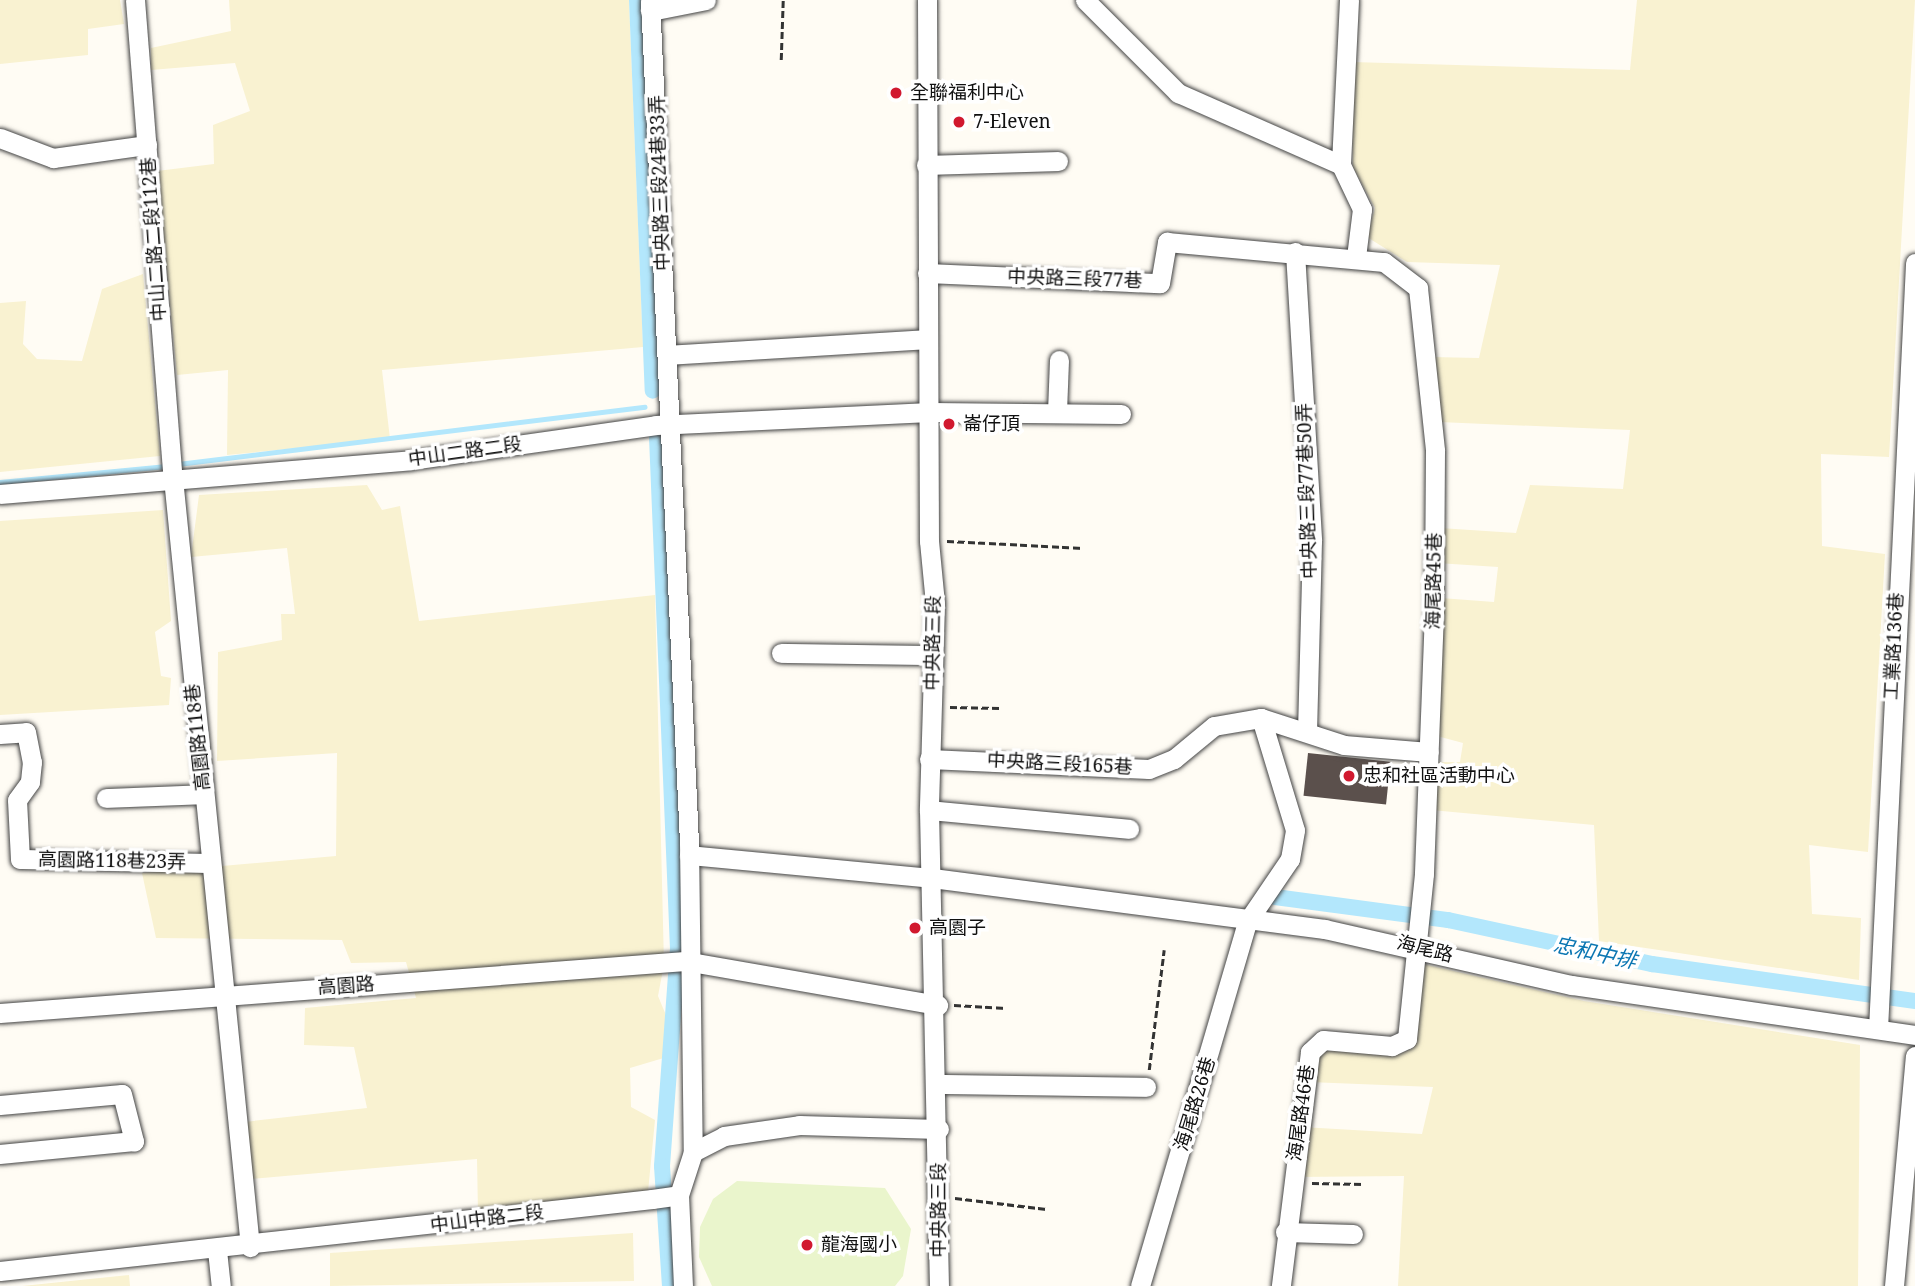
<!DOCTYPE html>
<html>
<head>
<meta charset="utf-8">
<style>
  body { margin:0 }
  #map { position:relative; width:1915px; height:1286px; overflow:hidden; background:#fffcf4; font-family:"Noto Serif","Noto Sans TC",serif }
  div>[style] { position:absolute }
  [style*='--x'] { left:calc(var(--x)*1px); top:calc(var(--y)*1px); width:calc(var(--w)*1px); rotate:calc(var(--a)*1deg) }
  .farmland>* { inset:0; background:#f9f2d1 }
  .pitch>* { inset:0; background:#eaf5cc }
  .stream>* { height:4.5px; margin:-2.25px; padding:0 2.25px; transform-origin:2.25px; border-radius:2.25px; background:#b3e7fc }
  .canal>* { height:16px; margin:-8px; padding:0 8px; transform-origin:8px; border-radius:8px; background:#b3e7fc }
  .building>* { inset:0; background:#5b504c; transform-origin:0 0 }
  .path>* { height:2.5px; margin-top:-1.25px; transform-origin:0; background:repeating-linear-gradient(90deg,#333 0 7px,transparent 0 10.5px) }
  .roads { filter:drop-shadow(0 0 2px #444) drop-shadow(0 0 2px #444) }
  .minor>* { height:19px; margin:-9.5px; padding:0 9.5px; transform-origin:9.5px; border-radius:9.5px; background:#fff }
  .dots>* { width:19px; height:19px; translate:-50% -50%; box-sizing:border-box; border:4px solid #fff; border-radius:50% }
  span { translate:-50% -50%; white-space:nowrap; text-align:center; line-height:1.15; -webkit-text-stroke:7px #fff; paint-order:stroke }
  .poi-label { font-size:19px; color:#111 }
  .left { translate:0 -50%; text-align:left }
  .street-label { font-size:19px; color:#111 }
  .water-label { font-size:21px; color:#0b76b2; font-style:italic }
</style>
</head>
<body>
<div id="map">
  <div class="farmland">
    <div style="clip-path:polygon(0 0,120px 0,124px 24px,88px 29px,88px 55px,0 64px)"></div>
    <div style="clip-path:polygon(229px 0,629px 0,643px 347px,382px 370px,390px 439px,227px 455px,228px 370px,177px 375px,157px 171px,214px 164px,213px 125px,250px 111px,235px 63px,151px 70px,151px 48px,231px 31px)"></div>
    <div style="clip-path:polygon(1637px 0,1915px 0,1889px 457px,1821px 454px,1822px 546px,1885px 554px,1868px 852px,1809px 845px,1812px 914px,1861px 918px,1859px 980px,1599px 941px,1594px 825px,1431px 810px,1438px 762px,1460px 762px,1463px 743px,1437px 736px,1441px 598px,1494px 602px,1498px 567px,1437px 563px,1440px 528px,1516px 533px,1530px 485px,1623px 489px,1630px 430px,1439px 422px,1431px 357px,1479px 358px,1500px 265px,1407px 262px,1367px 237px,1375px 208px,1353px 167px,1352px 62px,1630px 70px)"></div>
    <div style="clip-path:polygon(143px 274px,160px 456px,0 472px,0 303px,26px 301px,23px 344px,37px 359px,82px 361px,102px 289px)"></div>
    <div style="clip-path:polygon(367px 485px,382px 510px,400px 506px,419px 621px,655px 595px,664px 964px,658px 996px,668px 1020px,667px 1057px,630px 1068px,631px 1107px,655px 1120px,647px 1202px,478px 1214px,477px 1159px,251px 1179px,244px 1122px,367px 1108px,354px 1047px,304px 1045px,305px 1008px,416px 998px,406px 962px,351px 963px,342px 940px,156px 938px,142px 873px,336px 856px,337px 753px,217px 761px,218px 652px,282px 640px,281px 614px,295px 614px,287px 548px,191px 557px,199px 495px)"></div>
    <div style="clip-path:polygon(163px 510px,171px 621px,155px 632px,161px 676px,171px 678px,169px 705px,0 715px,0 521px)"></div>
    <div style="clip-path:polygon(1423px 964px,1584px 1001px,1860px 1045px,1858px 1286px,1398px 1286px,1404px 1176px,1296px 1177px,1302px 1127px,1422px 1134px,1433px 1087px,1309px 1082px,1321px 1050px,1399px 1054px,1413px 1048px)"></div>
    <div style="clip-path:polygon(633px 1233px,634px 1281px,330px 1286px,330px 1253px)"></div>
    <div style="clip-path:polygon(129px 1275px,130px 1286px,22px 1286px)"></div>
  </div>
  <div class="pitch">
    <div style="clip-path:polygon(737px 1181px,885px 1188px,911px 1229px,903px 1276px,895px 1286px,712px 1286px,699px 1257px,700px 1227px,713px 1199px)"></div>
  </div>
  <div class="stream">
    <div style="--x:178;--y:464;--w:470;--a:-7"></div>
    <div style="--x:0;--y:482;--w:167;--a:-5.5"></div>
  </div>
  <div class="canal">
    <div style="--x:637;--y:0;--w:391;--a:87.7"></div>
    <div style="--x:657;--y:437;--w:511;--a:87.65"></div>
    <div style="--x:678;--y:948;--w:219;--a:94.2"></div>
    <div style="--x:662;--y:1166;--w:120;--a:86.2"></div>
    <div style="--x:1275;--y:897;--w:175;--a:7.6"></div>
    <div style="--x:1448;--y:920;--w:209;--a:12.2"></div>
    <div style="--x:1652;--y:964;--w:266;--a:8"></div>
  </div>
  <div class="building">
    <div style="left:1308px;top:753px;width:83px;height:43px;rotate:6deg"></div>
  </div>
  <div class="path">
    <div style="--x:781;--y:60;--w:60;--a:-88.1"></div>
    <div style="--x:947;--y:541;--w:136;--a:2.9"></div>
    <div style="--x:950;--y:707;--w:50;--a:1.1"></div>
    <div style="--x:954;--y:1005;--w:52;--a:3.3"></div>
    <div style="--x:1149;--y:1070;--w:121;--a:-82.9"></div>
    <div style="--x:1312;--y:1183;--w:52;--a:1.1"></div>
    <div style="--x:955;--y:1198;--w:92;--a:6.9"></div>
  </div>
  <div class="roads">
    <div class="minor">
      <div style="--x:135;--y:0;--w:480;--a:85.5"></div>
      <div style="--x:173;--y:478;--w:773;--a:84.28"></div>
      <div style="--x:650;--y:0;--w:844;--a:87.35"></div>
      <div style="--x:689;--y:843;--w:309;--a:89.3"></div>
      <div style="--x:927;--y:0;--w:541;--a:89.79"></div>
      <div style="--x:929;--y:541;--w:62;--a:84.5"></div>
      <div style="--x:935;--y:603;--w:207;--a:91.7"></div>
      <div style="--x:929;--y:810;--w:476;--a:88.8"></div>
      <div style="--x:1085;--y:0;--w:132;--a:45"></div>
      <div style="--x:1178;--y:93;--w:178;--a:23.8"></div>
      <div style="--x:1349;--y:0;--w:165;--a:92.8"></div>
      <div style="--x:1341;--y:165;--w:49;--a:64.5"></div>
      <div style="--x:1362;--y:209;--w:48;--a:97.1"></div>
      <div style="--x:650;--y:11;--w:57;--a:-11.1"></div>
      <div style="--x:0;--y:138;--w:57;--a:20.7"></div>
      <div style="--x:53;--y:158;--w:95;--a:-7.9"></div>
      <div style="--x:926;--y:165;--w:132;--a:-1.7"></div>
      <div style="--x:1295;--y:252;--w:289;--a:86.6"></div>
      <div style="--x:1312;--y:541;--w:189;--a:91.5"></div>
      <div style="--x:927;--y:273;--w:233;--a:2.5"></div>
      <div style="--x:1160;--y:283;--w:42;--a:-80.3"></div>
      <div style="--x:1167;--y:242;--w:218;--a:5.3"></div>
      <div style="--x:1384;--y:262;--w:43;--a:37.4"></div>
      <div style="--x:1418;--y:288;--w:164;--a:84"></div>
      <div style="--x:1435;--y:451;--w:161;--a:90.4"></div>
      <div style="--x:1434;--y:612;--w:262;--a:92.2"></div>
      <div style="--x:1424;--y:874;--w:166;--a:95.9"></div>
      <div style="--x:1407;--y:1039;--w:17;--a:155"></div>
      <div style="--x:1392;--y:1046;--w:69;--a:-175"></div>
      <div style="--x:1323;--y:1040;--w:18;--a:137"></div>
      <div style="--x:1310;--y:1052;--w:236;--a:97.1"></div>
      <div style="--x:667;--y:355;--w:261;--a:-3.5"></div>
      <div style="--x:1057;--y:412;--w:52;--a:-87.8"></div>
      <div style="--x:0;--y:494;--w:412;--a:-4.7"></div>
      <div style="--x:411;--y:460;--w:247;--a:-8.1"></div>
      <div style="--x:656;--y:425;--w:274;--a:-2.7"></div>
      <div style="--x:930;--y:412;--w:191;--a:0.6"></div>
      <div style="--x:781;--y:653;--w:151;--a:0.8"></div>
      <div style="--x:0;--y:734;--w:26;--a:-4"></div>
      <div style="--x:26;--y:732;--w:31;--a:79"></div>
      <div style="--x:32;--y:762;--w:20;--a:96"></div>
      <div style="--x:30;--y:782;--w:22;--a:126"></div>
      <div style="--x:17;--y:800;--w:59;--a:87.1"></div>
      <div style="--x:20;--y:859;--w:190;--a:1.2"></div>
      <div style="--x:929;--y:759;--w:220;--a:2.6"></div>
      <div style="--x:1149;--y:769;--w:27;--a:-22"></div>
      <div style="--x:1174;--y:759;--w:52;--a:-39.5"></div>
      <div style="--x:1214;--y:726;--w:48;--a:-9.7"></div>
      <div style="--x:1261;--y:718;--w:87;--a:18"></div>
      <div style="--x:1344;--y:745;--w:85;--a:4.7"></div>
      <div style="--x:106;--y:798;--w:98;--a:-2.3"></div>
      <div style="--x:929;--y:810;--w:201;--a:5.4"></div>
      <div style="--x:689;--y:855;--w:244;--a:5.4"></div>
      <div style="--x:932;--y:878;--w:396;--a:7.4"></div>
      <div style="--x:1325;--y:929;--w:253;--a:12.8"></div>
      <div style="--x:1572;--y:985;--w:347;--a:8.3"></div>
      <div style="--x:0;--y:1013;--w:687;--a:-4.34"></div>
      <div style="--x:685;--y:961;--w:257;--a:9.9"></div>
      <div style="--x:1878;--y:1029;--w:767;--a:-87.23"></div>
      <div style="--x:937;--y:1084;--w:209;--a:0.8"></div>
      <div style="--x:0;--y:1105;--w:122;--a:-5.2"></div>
      <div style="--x:122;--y:1094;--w:49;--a:75.7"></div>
      <div style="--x:134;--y:1141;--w:135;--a:174.5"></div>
      <div style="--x:679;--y:1195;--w:91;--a:87.5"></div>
      <div style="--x:1285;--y:1232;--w:68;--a:1.7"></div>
      <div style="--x:217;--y:1250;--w:36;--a:84"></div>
      <div style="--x:0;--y:1271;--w:656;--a:-6.3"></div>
      <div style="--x:652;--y:1199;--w:27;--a:-8"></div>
      <div style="--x:679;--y:1195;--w:45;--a:-72"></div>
      <div style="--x:693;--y:1152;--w:35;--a:-27"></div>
      <div style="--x:724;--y:1136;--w:76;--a:-8.3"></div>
      <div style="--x:799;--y:1125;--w:140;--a:1.6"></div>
      <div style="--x:1140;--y:1286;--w:379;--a:-73.6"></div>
      <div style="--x:1247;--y:922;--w:76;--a:-55.7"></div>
      <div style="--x:1290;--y:859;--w:29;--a:-80"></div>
      <div style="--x:1295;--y:830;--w:117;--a:-106.9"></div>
      <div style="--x:1894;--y:1286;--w:231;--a:-84.8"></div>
    </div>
  </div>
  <div class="dots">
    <div style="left:896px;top:93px;background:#d1192f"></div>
    <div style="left:959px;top:122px;background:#d1192f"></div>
    <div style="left:949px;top:424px;background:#d1192f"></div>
    <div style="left:1349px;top:776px;background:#d1192f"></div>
    <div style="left:915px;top:928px;background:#d1192f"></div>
    <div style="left:807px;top:1245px;background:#d1192f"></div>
  </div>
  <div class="poi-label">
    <span class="left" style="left:910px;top:93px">全聯福利中心</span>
    <span class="left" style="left:973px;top:122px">7-Eleven</span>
    <span class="left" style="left:963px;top:424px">崙仔頂</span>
    <span class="left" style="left:1363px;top:776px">忠和社區活動中心</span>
    <span class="left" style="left:929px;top:928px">高園子</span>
    <span class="left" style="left:821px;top:1245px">龍海國小</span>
  </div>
  <div class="street-label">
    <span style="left:660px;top:183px;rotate:-92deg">中央路三段24巷33弄</span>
    <span style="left:154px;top:239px;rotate:-94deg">中山二路二段112巷</span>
    <span style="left:1075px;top:279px;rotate:2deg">中央路三段77巷</span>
    <span style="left:465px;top:452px;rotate:-8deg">中山二路二段</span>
    <span style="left:1307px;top:491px;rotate:-92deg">中央路三段77巷50弄</span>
    <span style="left:1434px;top:581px;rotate:-89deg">海尾路45巷</span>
    <span style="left:933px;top:643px;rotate:-89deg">中央路三段</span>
    <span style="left:1894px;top:646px;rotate:-87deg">工業路136巷</span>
    <span style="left:198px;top:737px;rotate:-96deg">高園路118巷</span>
    <span style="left:1060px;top:764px;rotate:3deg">中央路三段165巷</span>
    <span style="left:112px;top:861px;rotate:1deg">高園路118巷23弄</span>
    <span style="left:1425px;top:949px;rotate:14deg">海尾路</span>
    <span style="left:346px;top:986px;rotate:-4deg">高園路</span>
    <span style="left:1195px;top:1104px;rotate:-73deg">海尾路26巷</span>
    <span style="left:1301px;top:1113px;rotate:-82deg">海尾路46巷</span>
    <span style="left:939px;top:1210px;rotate:-90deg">中央路三段</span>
    <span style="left:487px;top:1219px;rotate:-7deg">中山中路二段</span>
  </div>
  <div class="water-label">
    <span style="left:1595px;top:952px;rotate:12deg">忠和中排</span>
  </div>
</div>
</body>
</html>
